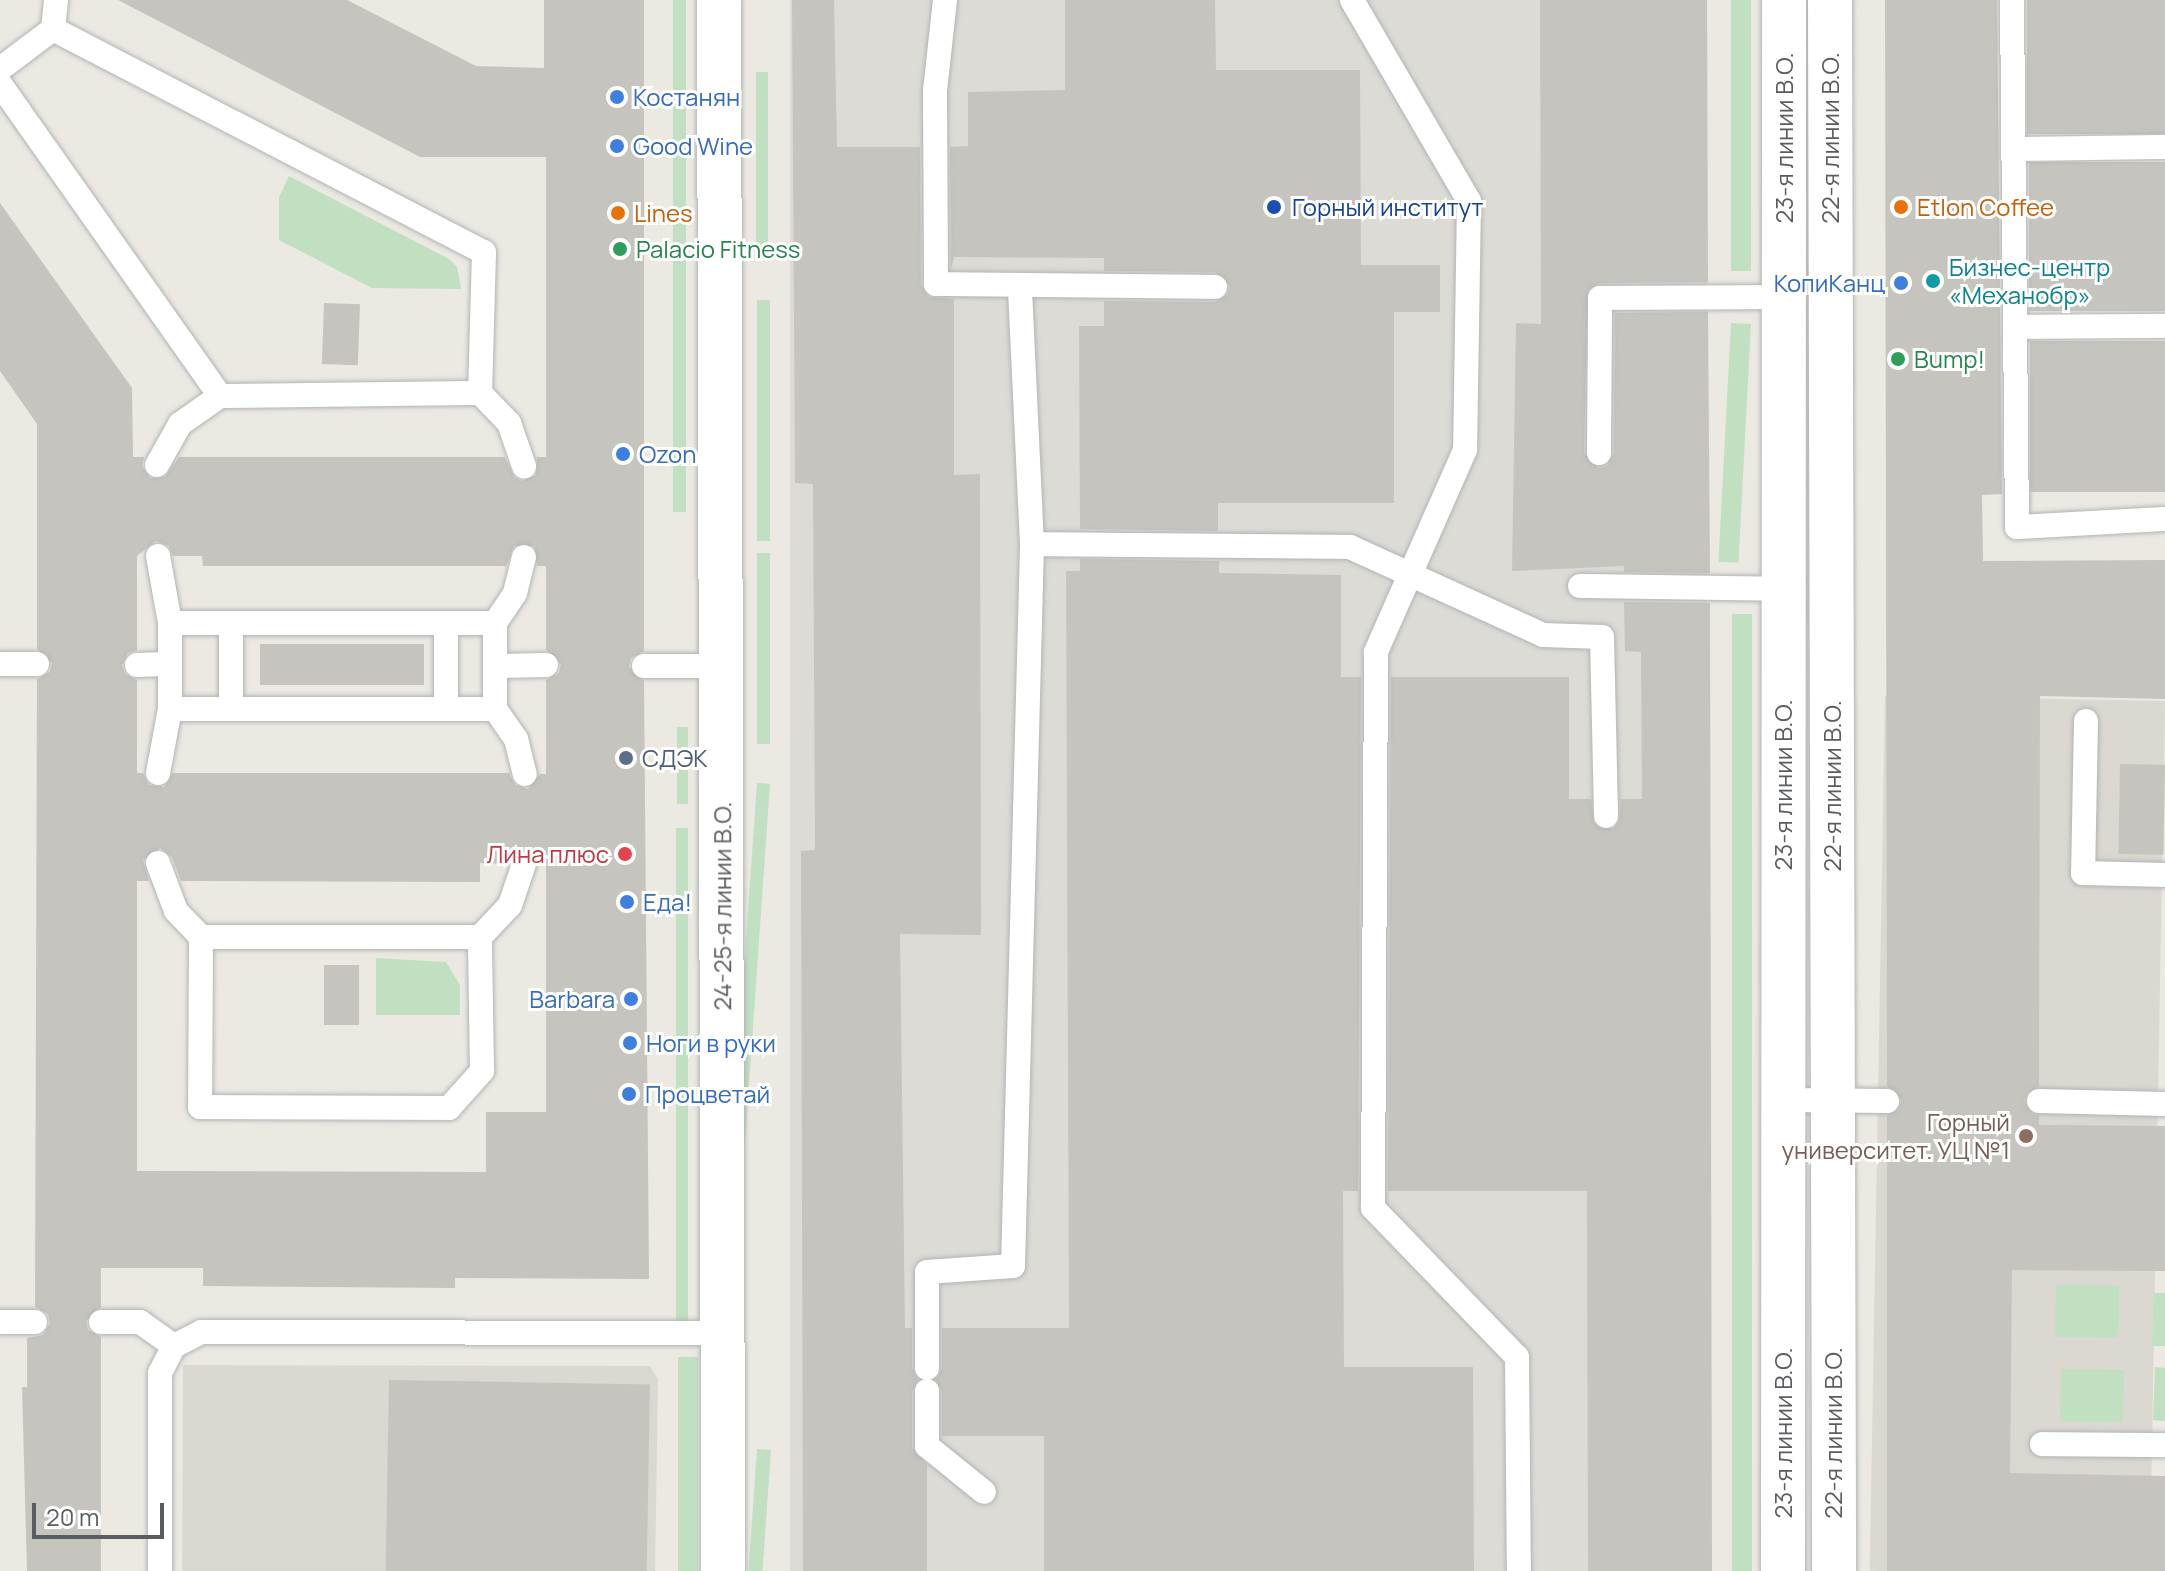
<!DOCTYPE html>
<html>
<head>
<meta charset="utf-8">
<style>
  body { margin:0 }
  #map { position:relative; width:2165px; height:1571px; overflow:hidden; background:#ebe9e2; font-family:Manrope,sans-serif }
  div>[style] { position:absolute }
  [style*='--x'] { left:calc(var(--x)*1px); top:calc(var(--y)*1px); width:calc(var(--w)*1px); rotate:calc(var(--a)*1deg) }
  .industrial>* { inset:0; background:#dcdbd6; transform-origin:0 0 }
  .education>* { inset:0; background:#dad8d0; transform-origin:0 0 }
  .green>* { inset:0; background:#c1e0c2; transform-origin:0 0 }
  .building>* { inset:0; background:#c6c4be; transform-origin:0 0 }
  .roads { filter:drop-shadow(0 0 2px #b2b4b7) drop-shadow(0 0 2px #b2b4b7) }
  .service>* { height:24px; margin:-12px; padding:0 12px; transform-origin:12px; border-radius:12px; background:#fff }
  .minor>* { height:44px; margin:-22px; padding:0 22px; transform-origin:22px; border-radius:22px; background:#fff }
  .tertiary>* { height:44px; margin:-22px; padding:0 22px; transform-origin:22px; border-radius:22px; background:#fff }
  .dots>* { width:22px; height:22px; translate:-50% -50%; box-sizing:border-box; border:4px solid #fff; border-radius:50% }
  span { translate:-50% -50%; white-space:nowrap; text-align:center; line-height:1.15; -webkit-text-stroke:6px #fff; paint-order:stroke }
  .shop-label { font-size:24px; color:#366cbe }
  .left { translate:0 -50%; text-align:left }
  .right { translate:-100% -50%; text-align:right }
  .street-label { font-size:24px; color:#5a5d60 }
  .transit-label { font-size:24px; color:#164399 }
  .food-label { font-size:24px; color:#c56008 }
  .leisure-label { font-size:24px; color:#27864d }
  .culture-label { font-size:24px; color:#0d838f }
  .service-label { font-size:24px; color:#4e5e75 }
  .health-label { font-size:24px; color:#be3a42 }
  .education-label { font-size:24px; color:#785e54 }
  .scale { position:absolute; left:32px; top:1503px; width:132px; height:36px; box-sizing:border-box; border:4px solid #5a5d60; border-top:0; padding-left:10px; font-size:24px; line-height:28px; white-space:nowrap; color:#5a5d60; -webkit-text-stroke:6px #fff; paint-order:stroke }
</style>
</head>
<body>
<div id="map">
  <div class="industrial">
    <div style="left:790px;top:0;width:917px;height:1571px"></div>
  </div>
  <div class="education">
    <div style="left:1885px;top:696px;width:280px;height:875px;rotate:1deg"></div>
    <div style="clip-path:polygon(183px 1365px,650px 1366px,658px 1379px,655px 1571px,182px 1571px)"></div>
  </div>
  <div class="green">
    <div style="left:673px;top:0;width:13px;height:512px"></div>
    <div style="left:1731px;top:0;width:20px;height:271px"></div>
    <div style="left:756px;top:72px;width:12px;height:186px"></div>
    <div style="clip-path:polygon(289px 176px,449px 259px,457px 267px,461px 289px,372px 288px,279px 240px,279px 197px)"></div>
    <div style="left:757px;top:300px;width:13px;height:241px"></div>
    <div style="left:1731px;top:323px;width:20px;height:239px;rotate:3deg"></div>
    <div style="left:757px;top:553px;width:13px;height:191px"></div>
    <div style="left:1732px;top:614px;width:20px;height:957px"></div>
    <div style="left:677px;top:727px;width:11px;height:77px"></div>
    <div style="left:757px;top:783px;width:13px;height:597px;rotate:4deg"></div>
    <div style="left:676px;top:828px;width:12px;height:495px"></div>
    <div style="clip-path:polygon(376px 958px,446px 962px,460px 985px,460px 1015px,376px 1015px)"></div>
    <div style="left:2056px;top:1285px;width:63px;height:52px;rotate:1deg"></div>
    <div style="clip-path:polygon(2154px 1293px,2165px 1293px,2165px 1346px,2152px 1346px)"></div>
    <div style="left:678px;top:1357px;width:20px;height:214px"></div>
    <div style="clip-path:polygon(2155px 1367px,2165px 1368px,2165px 1421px,2153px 1420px)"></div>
    <div style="left:2061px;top:1369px;width:63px;height:52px;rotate:1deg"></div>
    <div style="left:757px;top:1449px;width:14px;height:122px;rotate:4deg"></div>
  </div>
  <div class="building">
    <div style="clip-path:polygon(evenodd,118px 0,347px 0,476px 66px,544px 68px,544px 0,644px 0,644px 651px,631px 658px,629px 667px,644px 681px,649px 1279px,455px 1278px,455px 1288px,203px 1286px,203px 1268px,101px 1268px,101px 1307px,86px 1321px,88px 1330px,101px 1337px,101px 1571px,27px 1571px,22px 1387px,27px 1387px,27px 1338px,43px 1335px,50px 1323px,48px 1314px,35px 1307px,37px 679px,50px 672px,52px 663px,37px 649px,37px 424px,0 371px,0 203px,132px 388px,133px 457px,144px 457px,142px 466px,150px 478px,165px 477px,179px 457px,505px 457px,514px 477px,522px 481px,536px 475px,537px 457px,546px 457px,546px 157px,420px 157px,118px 0,156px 541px,169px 546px,173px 556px,202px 556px,203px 566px,506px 566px,514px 546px,534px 546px,537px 566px,546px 566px,546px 650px,561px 664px,559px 673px,546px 680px,546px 774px,540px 774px,528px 789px,515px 785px,509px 773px,173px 773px,164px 787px,149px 785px,143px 773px,137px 773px,137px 680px,125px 674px,122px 665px,128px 653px,137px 650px,137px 556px,156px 541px,118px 0,160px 848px,172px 857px,181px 881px,480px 882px,480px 863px,508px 864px,522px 849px,535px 854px,539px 864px,546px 864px,546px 1112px,486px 1112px,486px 1172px,137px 1171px,137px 881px,149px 881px,143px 860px,160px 848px)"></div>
    <div style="clip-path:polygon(792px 0,834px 0,837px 147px,920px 147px,921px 285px,929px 297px,954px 299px,954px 475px,980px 474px,981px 935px,900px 934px,905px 1328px,912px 1328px,912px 1368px,918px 1380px,912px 1391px,912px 1447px,927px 1465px,927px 1571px,803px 1571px,801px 851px,815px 850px,813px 484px,795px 483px)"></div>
    <div style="clip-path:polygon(1065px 0,1215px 0,1216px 70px,1360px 70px,1361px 265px,1440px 265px,1440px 312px,1394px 312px,1394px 503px,1218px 503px,1218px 531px,1080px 529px,1079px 326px,1104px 326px,1104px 301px,1215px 302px,1227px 295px,1230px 286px,1215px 272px,1104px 271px,1104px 258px,954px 257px,951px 269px,950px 147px,968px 146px,968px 92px,1065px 90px)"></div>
    <div style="clip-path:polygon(1540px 0,1707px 0,1708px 282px,1600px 283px,1588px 290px,1584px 453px,1598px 468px,1607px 466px,1614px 454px,1615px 313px,1708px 312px,1710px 573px,1624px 572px,1624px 566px,1512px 571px,1516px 323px,1541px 324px)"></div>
    <div style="clip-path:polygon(1885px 0,1997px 0,2002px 494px,1982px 495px,1983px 561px,2165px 560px,2165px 699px,2040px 696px,2039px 1086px,2027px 1093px,2024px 1101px,2031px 1113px,2039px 1116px,2039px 1125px,2165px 1126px,2165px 1271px,2012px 1270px,2010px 1473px,2165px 1476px,2165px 1571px,1887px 1571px,1887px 1116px,1899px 1109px,1902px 1100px,1887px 1086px)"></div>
    <div style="left:2027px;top:0;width:138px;height:134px"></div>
    <div style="left:2165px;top:162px;width:149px;height:136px;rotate:90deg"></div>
    <div style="left:324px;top:303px;width:36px;height:61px;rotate:2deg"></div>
    <div style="left:2165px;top:341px;width:151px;height:135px;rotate:90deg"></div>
    <div style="clip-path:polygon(1080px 559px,1219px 561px,1219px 573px,1341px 575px,1341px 677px,1361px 677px,1358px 1191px,1343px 1191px,1344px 1367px,1473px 1367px,1474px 1571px,1044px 1571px,1044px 1436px,942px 1436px,942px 1391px,936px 1380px,942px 1368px,942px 1328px,1069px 1328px,1066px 571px,1080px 571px)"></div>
    <div style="clip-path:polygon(1624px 602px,1710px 603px,1712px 1571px,1588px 1571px,1587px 1191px,1388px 1191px,1391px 677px,1569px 677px,1569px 799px,1591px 799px,1594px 824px,1613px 829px,1619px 822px,1621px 799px,1642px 799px,1641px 652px,1625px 651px)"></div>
    <div style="left:260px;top:644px;width:164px;height:41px"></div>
    <div style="left:2120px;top:764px;width:45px;height:90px;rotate:1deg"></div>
    <div style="left:324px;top:965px;width:35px;height:60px"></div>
    <div style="left:389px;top:1380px;width:261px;height:191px;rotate:1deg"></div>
  </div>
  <div class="roads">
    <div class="service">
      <div style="--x:945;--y:0;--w:91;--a:96.3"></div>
      <div style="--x:935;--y:90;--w:194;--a:89.7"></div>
      <div style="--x:936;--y:284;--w:279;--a:0.6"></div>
      <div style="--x:1352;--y:0;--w:233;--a:59.8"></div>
      <div style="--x:1469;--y:201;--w:249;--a:90.9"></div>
      <div style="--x:1465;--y:450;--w:221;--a:113.8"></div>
      <div style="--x:1376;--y:652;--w:556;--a:90.31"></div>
      <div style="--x:1373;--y:1208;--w:207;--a:46"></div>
      <div style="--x:1517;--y:1357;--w:214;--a:89.5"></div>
      <div style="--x:2012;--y:0;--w:527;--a:89.46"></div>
      <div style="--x:2017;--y:527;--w:148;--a:-3.1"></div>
      <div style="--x:53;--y:29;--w:29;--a:-84"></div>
      <div style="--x:0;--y:69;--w:66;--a:-37"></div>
      <div style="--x:53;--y:29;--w:485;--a:27.4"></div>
      <div style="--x:484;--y:252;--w:141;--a:91.6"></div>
      <div style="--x:480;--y:393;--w:42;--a:46"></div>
      <div style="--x:509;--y:423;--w:46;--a:70.8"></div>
      <div style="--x:0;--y:84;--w:382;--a:54.8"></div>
      <div style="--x:220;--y:396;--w:260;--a:-0.7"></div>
      <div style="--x:2014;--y:149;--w:151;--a:-0.8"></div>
      <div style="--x:2015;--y:327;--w:150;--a:-0.4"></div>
      <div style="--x:1599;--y:453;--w:155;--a:-89.6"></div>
      <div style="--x:1600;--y:298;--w:184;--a:-0.3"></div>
      <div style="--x:157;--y:465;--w:47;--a:-60.7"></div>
      <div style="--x:180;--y:424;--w:49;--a:-35"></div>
      <div style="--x:1032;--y:544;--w:318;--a:0.5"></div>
      <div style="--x:1350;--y:547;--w:212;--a:24.5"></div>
      <div style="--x:1543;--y:635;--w:59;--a:1.9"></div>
      <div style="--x:1602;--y:637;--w:179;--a:88.7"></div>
      <div style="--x:158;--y:556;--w:68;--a:79.8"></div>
      <div style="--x:170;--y:623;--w:86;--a:90"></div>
      <div style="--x:170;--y:709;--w:325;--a:0"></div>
      <div style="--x:495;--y:709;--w:86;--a:-90"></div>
      <div style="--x:495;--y:623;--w:325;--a:180"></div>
      <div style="--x:1580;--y:586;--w:203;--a:0.8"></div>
      <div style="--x:231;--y:623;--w:86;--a:90"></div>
      <div style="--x:446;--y:623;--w:86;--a:90"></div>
      <div style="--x:495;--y:623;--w:36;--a:-56"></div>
      <div style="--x:515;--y:593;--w:37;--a:-76"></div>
      <div style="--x:0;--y:664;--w:37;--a:0"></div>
      <div style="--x:137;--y:665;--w:33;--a:-2"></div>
      <div style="--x:495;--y:666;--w:51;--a:-1.1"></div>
      <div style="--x:644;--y:666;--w:77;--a:0"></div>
      <div style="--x:495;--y:709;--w:37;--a:55"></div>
      <div style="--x:516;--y:739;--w:36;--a:76"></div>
      <div style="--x:2086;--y:721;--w:152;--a:91.1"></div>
      <div style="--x:2083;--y:873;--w:82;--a:1.4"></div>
      <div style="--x:158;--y:773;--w:65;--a:-79.4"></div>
      <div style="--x:158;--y:863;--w:51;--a:69.4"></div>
      <div style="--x:176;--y:911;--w:36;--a:46"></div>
      <div style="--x:480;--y:937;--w:279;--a:180"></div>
      <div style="--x:201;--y:937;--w:170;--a:90.3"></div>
      <div style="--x:200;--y:1107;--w:249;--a:0.2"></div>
      <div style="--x:449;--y:1108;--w:50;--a:-48.3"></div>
      <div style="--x:482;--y:1071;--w:134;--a:-90.9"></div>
      <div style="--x:480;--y:937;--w:44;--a:-46.8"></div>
      <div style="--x:510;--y:905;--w:43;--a:-71.1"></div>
      <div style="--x:1783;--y:1100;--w:104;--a:0.6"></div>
      <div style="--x:2039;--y:1101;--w:126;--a:1.4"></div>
      <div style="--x:0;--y:1322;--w:35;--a:0"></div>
      <div style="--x:101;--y:1322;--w:39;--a:0"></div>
      <div style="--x:140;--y:1322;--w:42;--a:35.2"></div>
      <div style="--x:927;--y:1368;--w:96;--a:-90"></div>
      <div style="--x:927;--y:1272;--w:86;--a:-4"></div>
      <div style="--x:1013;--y:1266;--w:722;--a:-88.49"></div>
      <div style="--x:1032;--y:544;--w:259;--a:-92.7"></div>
      <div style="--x:927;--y:1391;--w:55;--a:90"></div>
      <div style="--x:927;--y:1446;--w:73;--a:38.9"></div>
      <div style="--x:2042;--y:1444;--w:123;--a:0.5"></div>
      <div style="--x:160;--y:1571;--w:198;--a:-90"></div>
      <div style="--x:160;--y:1373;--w:30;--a:-63"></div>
      <div style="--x:174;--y:1346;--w:30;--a:-27"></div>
      <div style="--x:201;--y:1332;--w:522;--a:0.11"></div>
    </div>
    <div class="minor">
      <div style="--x:719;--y:0;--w:1571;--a:89.85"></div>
    </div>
    <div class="tertiary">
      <div style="--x:1830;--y:0;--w:1571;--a:89.85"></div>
      <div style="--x:1783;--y:1571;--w:1571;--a:-89.96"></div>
    </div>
  </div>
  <div class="dots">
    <div style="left:617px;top:97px;background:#3f7fe0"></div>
    <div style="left:617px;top:146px;background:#3f7fe0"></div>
    <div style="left:1274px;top:207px;background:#1a4fb4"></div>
    <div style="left:1901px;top:207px;background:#e8710a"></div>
    <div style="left:618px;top:213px;background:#e8710a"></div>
    <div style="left:620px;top:249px;background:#2e9e5b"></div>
    <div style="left:1933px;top:281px;background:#0f9aa8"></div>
    <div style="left:1901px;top:283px;background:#3f7fe0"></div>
    <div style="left:1898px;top:359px;background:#2e9e5b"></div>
    <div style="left:623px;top:454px;background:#3f7fe0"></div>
    <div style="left:626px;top:758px;background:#5c6f8a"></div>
    <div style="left:625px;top:854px;background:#e0444e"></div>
    <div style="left:627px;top:902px;background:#3f7fe0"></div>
    <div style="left:631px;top:999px;background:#3f7fe0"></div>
    <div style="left:630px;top:1043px;background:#3f7fe0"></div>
    <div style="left:629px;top:1094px;background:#3f7fe0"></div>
    <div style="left:2026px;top:1136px;background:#8d6e63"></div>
  </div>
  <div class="shop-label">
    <span class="left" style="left:633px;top:97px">Костанян</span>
    <span class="left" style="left:633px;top:146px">Good Wine</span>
    <span class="right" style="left:1885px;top:283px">КопиКанц</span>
    <span class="left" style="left:639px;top:454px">Ozon</span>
    <span class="left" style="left:643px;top:902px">Еда!</span>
    <span class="right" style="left:615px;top:999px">Barbara</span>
    <span class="left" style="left:646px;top:1043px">Ноги в руки</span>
    <span class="left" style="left:645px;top:1094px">Процветай</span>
  </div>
  <div class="street-label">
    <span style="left:1784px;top:138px;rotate:-90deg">23-я линии В.О.</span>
    <span style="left:1830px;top:138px;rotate:-90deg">22-я линии В.О.</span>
    <span style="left:1783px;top:785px;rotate:-90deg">23-я линии В.О.</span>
    <span style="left:1832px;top:786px;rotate:-90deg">22-я линии В.О.</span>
    <span style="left:722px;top:906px;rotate:-90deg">24-25-я линии В.О.</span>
    <span style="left:1783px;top:1433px;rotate:-90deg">23-я линии В.О.</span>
    <span style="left:1833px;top:1433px;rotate:-90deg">22-я линии В.О.</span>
  </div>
  <div class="transit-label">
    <span class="left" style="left:1292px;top:207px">Горный институт</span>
  </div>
  <div class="food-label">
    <span class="left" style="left:1917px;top:207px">Etlon Coffee</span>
    <span class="left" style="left:634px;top:213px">Lines</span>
  </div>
  <div class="leisure-label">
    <span class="left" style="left:636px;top:249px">Palacio Fitness</span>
    <span class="left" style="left:1914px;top:359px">Bump!</span>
  </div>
  <div class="culture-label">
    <span class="left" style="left:1949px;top:281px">Бизнес-центр<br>«Механобр»</span>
  </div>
  <div class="service-label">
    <span class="left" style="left:642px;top:758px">СДЭК</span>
  </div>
  <div class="health-label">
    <span class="right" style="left:609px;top:854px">Лина плюс</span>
  </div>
  <div class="education-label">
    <span class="right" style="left:2010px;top:1136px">Горный<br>университет. УЦ №1</span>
  </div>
  <div class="scale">20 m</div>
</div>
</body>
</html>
